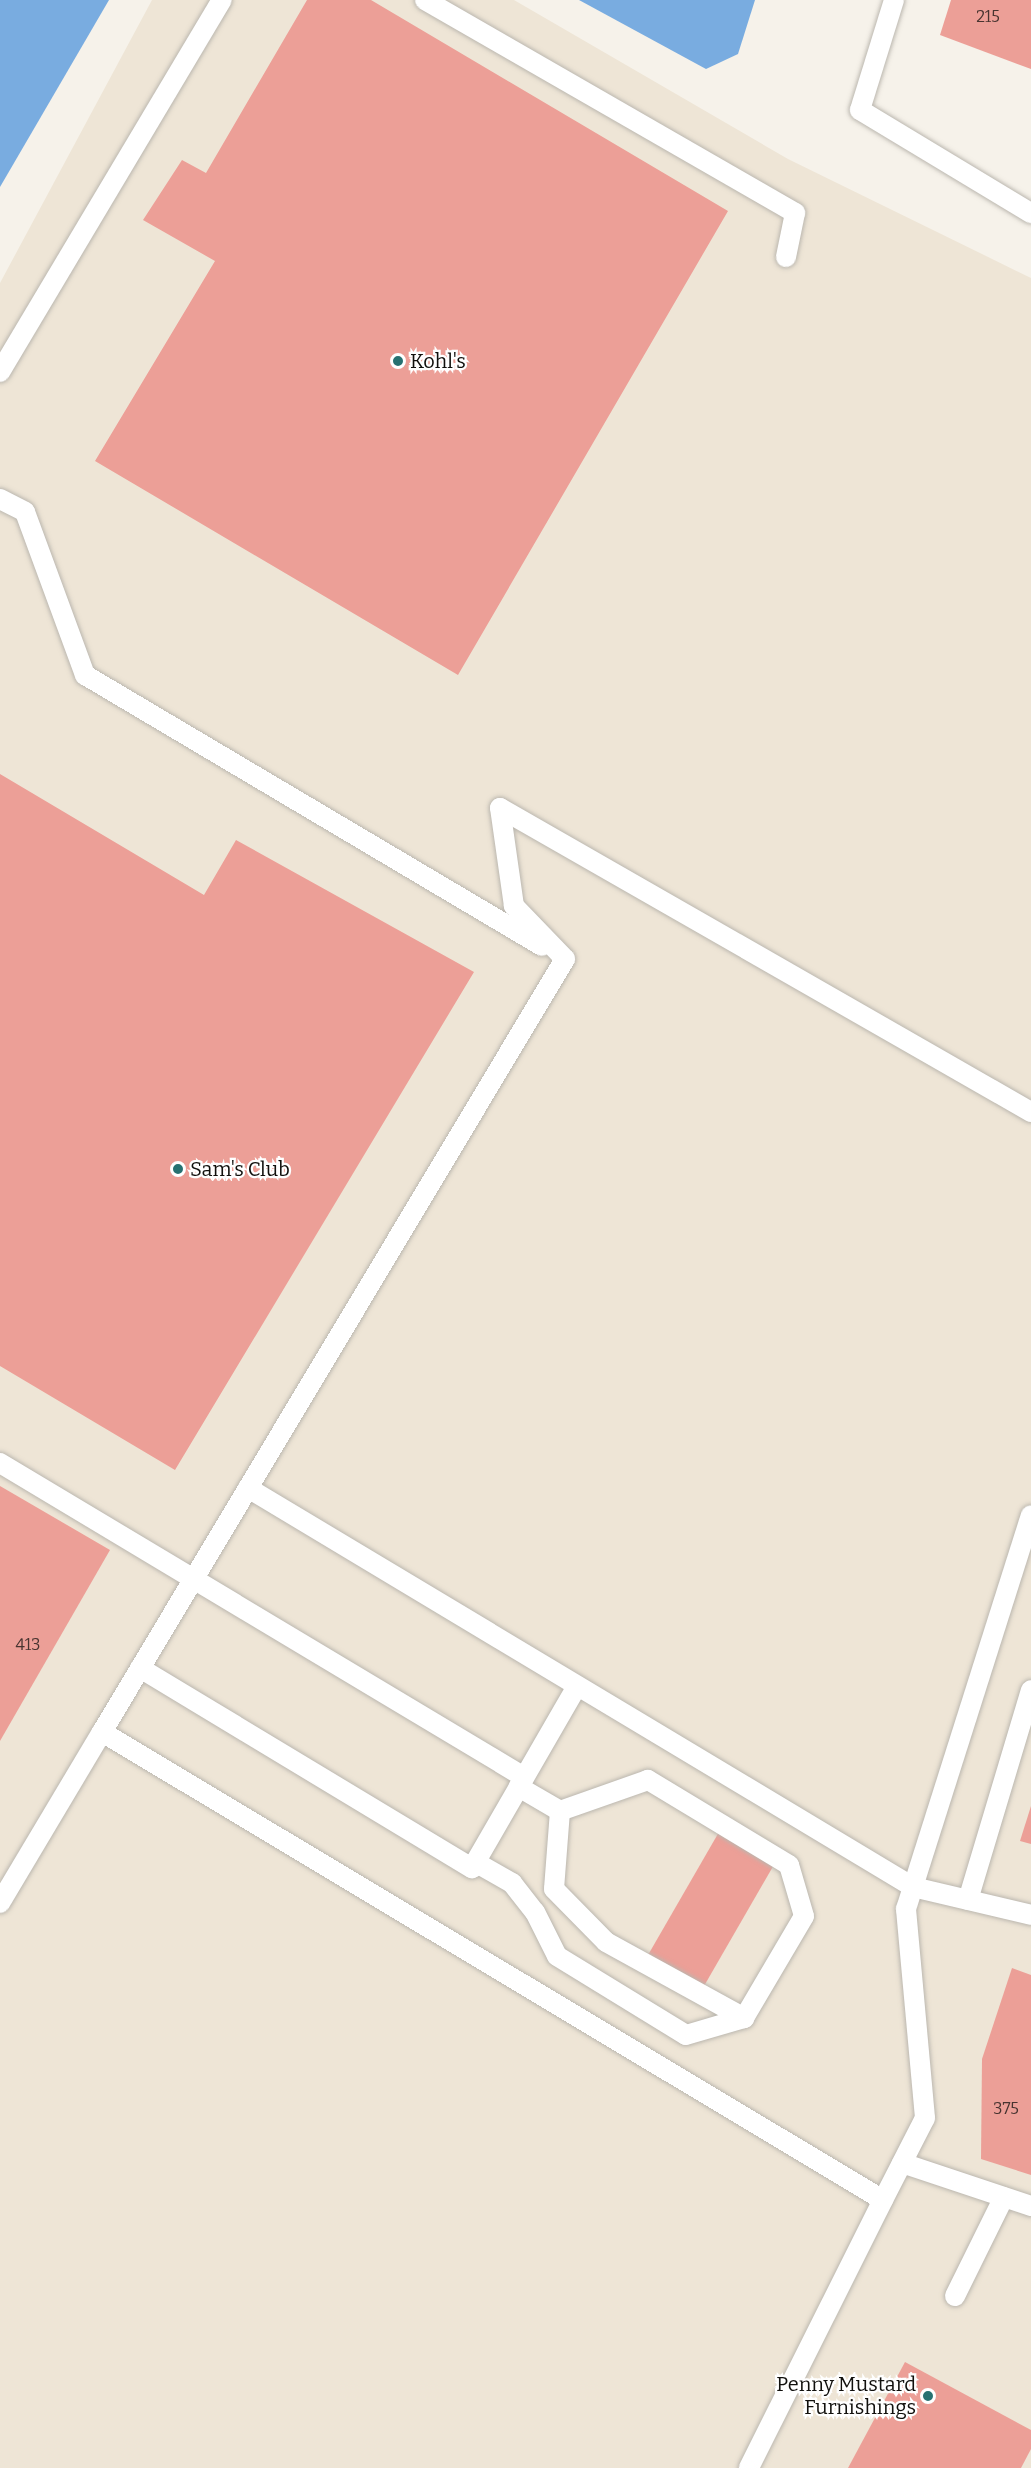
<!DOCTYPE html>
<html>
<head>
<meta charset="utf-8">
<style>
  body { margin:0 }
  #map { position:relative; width:1031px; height:2468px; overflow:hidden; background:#f6f2ea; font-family:Bitter,serif }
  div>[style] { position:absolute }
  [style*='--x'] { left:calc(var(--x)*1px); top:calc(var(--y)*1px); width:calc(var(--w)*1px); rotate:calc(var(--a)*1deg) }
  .built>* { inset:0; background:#eee5d6 }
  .water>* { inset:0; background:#79ace0 }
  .building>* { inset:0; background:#ec9f97; transform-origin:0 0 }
  .roads { filter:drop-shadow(0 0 2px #bbb7af) drop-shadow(0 0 2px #bbb7af) }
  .lane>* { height:20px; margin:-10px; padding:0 10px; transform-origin:10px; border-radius:10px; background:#fff }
  .dots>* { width:16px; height:16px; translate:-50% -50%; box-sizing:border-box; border:3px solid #fff; border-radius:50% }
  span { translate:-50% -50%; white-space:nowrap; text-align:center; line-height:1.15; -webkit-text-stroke:4.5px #fff; paint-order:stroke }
  .number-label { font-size:16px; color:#483430 }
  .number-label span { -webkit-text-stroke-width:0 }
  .poi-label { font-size:20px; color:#11100d }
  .left { translate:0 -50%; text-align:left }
  .right { translate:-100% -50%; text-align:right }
</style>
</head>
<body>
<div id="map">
  <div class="built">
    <div style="clip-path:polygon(152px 0,514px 0,788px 159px,1031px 278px,1031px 2468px,0 2468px,0 283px)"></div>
  </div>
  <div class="water">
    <div style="clip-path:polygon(0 0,109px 0,0 187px)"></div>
    <div style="clip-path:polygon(579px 0,755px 0,738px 54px,706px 69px)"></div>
  </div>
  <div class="building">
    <div style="clip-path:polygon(307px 0,371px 0,728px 211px,458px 675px,95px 461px,215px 261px,143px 220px,182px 160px,206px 173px)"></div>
    <div style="clip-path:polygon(951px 0,1031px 0,1031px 69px,940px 35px)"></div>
    <div style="clip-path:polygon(0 774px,204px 895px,236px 840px,474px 972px,175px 1470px,0 1366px)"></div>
    <div style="clip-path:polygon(0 1486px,110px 1550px,0 1741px)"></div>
    <div style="clip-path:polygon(1031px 1806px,1031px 1844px,1020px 1841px)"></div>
    <div style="left:719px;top:1832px;width:64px;height:144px;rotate:30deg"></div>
    <div style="clip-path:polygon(1012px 1968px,1031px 1975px,1031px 2175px,981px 2159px,982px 2059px)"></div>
    <div style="clip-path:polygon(905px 2362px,1031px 2430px,1031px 2449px,1021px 2468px,848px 2468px)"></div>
  </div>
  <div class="roads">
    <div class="lane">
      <div style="--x:425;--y:0;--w:427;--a:29.9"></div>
      <div style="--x:795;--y:213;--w:45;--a:101.6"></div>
      <div style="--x:894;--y:0;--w:115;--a:107.2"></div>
      <div style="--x:860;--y:110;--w:200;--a:31.1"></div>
      <div style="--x:0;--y:372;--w:433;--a:-59.2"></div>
      <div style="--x:0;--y:499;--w:28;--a:27"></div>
      <div style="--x:25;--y:512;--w:174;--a:69.8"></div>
      <div style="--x:85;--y:675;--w:531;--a:30.67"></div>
      <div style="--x:0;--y:1463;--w:611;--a:30.93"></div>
      <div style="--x:248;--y:1488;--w:776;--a:30.96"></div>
      <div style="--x:913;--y:1887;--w:121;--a:13.3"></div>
      <div style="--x:140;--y:1668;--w:388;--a:31.1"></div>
      <div style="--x:472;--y:1868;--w:210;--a:-60"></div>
      <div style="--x:102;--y:1732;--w:901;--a:-59.08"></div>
      <div style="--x:565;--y:959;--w:74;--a:-133.9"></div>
      <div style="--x:514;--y:906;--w:99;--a:-98.1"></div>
      <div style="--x:500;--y:808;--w:612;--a:29.79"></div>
      <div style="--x:560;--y:1811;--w:78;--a:94.4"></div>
      <div style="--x:554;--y:1889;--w:74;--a:45.5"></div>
      <div style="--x:606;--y:1942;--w:158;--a:28.8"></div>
      <div style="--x:475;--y:1862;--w:43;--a:29.6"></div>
      <div style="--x:512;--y:1883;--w:37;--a:52"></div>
      <div style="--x:535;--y:1912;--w:49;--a:63.4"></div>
      <div style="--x:557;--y:1956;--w:151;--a:31.5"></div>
      <div style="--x:686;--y:2035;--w:60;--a:-16.3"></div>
      <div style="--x:744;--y:2018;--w:118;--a:-59.5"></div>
      <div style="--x:804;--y:1916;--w:53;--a:-106.4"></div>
      <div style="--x:789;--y:1865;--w:165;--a:-148.9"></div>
      <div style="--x:648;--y:1780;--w:93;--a:160.6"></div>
      <div style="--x:560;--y:1811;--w:48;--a:-149.7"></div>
      <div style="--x:968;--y:1900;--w:219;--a:-73.3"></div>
      <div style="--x:0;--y:1903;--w:199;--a:-59.2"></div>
      <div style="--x:102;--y:1732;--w:910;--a:30.93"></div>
      <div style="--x:883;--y:2200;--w:300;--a:116.6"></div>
      <div style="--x:902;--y:2163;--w:136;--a:18.4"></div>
      <div style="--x:883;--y:2200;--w:92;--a:-62.9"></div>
      <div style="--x:925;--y:2118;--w:210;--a:-95.2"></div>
      <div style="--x:906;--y:1909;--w:413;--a:-72.4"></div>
      <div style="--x:955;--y:2296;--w:110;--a:-63.7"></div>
    </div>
  </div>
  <div class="dots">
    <div style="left:398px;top:361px;background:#277171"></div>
    <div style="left:178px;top:1169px;background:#277171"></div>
    <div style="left:928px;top:2396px;background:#277171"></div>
  </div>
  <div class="number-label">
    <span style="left:988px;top:17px">215</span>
    <span style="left:28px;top:1645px">413</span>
    <span style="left:1006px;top:2109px">375</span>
  </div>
  <div class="poi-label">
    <span class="left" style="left:410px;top:361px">Kohl's</span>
    <span class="left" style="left:190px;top:1169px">Sam's Club</span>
    <span class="right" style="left:916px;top:2396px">Penny Mustard<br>Furnishings</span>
  </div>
</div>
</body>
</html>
